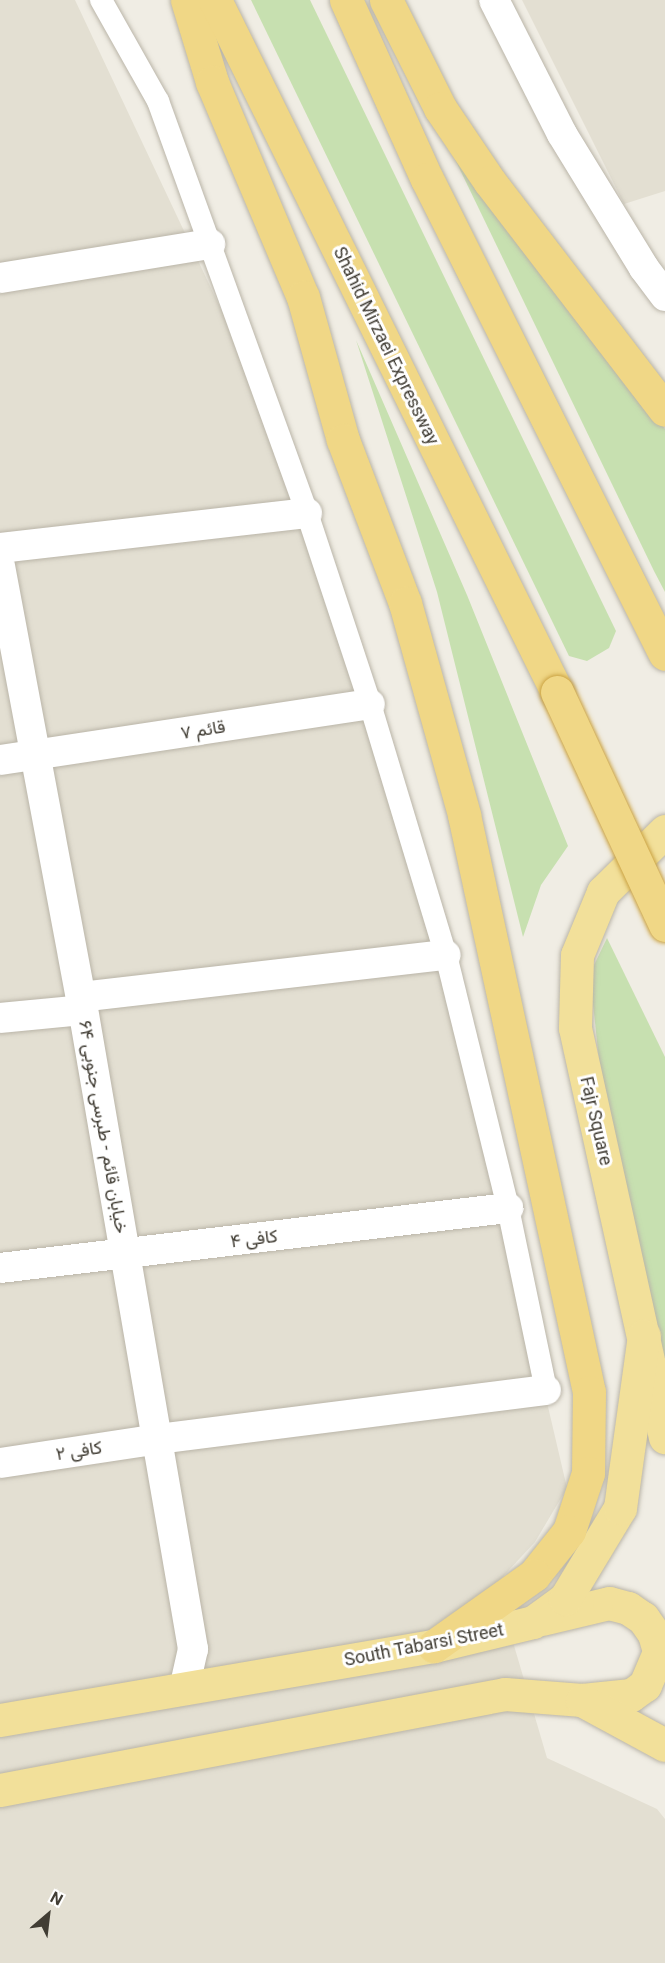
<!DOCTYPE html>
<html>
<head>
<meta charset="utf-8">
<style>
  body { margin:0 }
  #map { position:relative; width:665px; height:1963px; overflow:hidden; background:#f0ede4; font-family:Roboto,Vazirmatn,sans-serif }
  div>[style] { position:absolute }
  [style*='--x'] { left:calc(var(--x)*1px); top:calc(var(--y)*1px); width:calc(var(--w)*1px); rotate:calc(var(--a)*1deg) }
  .residential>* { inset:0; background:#e3dfd2 }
  .green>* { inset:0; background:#c7e0b0 }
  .roads { filter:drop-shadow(0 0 2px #bab5a8) drop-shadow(0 0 2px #bab5a8) }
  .pedestrian>* { height:22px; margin:-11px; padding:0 11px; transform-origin:11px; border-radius:11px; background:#fff }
  .minor>* { height:30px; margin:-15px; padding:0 15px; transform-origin:15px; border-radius:15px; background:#fff }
  .primary>* { height:33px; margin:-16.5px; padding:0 16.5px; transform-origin:16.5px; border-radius:16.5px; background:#f2e09a }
  .trunk>* { height:33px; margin:-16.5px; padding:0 16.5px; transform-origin:16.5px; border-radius:16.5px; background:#f0d786 }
  .bridges { filter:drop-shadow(0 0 2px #cba343) drop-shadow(0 0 2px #cba343) }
  .trunk-bridge>* { height:33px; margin:-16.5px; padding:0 16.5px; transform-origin:16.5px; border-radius:16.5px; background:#f0d786 }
  span { translate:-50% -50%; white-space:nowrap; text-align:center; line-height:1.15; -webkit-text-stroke:6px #fff; paint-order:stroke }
  .street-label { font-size:18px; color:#413d34 }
  .north { position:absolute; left:18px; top:1885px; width:60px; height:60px; -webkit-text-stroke:4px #fff; paint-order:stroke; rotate:28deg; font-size:16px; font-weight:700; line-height:24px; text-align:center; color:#413d34 }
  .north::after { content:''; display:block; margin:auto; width:21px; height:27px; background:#413d34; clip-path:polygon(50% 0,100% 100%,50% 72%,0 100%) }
</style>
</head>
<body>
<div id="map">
  <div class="residential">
    <div style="clip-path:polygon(0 0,75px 0,277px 428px,394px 747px,567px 1488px,535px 1542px,496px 1584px,547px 1758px,657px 1809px,665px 1819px,665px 1963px,0 1963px)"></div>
    <div style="clip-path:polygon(522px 0,665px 0,665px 191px,624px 204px)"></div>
  </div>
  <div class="green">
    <div style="clip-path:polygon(251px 0,310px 0,616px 631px,609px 648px,587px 661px,569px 656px)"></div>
    <div style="clip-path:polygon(450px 149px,665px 429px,665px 592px,654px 571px)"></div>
    <div style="clip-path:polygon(356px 340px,467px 595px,568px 846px,541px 885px,523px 937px,437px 592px)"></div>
    <div style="clip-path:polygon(607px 938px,665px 1057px,665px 1369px,599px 1060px,592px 994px,594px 965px)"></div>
  </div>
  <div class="roads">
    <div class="pedestrian">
      <div style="--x:101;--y:0;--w:116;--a:60.6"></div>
      <div style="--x:158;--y:101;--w:438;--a:70.1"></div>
      <div style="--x:307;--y:513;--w:201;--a:71.7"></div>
      <div style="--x:370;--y:704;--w:262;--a:73.2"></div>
      <div style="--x:446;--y:955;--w:260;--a:76.2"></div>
      <div style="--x:508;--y:1208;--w:186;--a:78.2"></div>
    </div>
    <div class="minor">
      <div style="--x:494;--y:0;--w:150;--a:63.1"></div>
      <div style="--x:562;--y:134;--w:157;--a:58.5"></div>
      <div style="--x:644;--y:268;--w:35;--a:53"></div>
      <div style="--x:0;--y:278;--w:213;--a:-9.2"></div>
      <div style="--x:0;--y:548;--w:309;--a:-6.5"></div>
      <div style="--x:0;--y:566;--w:439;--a:79.4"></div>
      <div style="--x:81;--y:997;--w:662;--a:80.25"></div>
      <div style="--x:193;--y:1649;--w:41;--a:102.7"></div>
      <div style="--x:0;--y:760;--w:374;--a:-8.6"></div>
      <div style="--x:81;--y:997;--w:367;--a:-6.6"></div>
      <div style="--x:0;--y:1018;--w:83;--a:-5.5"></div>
      <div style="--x:0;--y:1268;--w:512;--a:-6.74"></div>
      <div style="--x:0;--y:1463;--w:160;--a:-8.6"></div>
      <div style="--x:158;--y:1439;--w:391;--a:-7.2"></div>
    </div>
    <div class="primary">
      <div style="--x:665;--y:831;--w:87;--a:135.5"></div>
      <div style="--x:603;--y:892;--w:68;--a:112.4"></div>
      <div style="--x:577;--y:955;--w:73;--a:91.6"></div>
      <div style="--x:575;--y:1028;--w:419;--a:77.6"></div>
      <div style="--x:542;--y:1619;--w:69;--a:-13.4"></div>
      <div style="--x:609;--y:1603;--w:20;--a:15"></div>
      <div style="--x:628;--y:1608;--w:18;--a:34"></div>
      <div style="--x:643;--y:1618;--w:19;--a:55"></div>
      <div style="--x:654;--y:1634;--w:19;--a:74"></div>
      <div style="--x:659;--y:1652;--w:36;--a:113"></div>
      <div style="--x:645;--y:1685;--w:17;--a:144"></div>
      <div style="--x:631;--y:1695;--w:49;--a:174.2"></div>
      <div style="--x:0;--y:1720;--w:440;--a:-9.7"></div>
      <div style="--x:434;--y:1646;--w:102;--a:-13.6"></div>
      <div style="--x:533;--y:1622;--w:39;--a:-36"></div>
      <div style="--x:565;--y:1599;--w:106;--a:-58.9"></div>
      <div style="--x:620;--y:1508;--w:174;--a:-82.1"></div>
      <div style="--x:0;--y:1790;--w:514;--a:-10.76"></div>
      <div style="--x:505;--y:1694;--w:77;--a:4.5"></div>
      <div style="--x:582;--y:1700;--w:94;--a:28.5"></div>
    </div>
    <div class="trunk">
      <div style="--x:187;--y:0;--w:86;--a:73"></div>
      <div style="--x:212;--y:82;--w:233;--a:67.1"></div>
      <div style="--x:303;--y:297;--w:148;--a:74.4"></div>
      <div style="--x:343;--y:440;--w:174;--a:69.2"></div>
      <div style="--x:405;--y:603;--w:220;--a:74.4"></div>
      <div style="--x:464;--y:815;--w:590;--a:77.78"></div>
      <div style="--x:589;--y:1392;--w:81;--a:90.7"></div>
      <div style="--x:588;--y:1473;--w:61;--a:108.1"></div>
      <div style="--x:569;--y:1531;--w:56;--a:128.5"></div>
      <div style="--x:534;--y:1575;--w:123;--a:144.6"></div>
      <div style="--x:215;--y:0;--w:772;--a:63.7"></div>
      <div style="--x:346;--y:0;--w:196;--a:65.7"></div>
      <div style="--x:427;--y:179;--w:531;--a:63.39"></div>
      <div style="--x:386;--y:0;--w:121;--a:63.4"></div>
      <div style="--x:440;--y:108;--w:89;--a:56"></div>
      <div style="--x:490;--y:182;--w:287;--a:52.5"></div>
    </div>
  </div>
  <div class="bridges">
    <div class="trunk-bridge">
      <div style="--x:557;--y:692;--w:257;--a:65.1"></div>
    </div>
  </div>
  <div class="street-label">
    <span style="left:386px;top:346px;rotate:64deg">Shahid Mirzaei Expressway</span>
    <span style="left:203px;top:730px;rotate:-9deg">قائم ۷</span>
    <span style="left:596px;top:1121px;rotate:77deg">Fajr Square</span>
    <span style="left:103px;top:1127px;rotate:80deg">خیابان قائم - طبرسی جنوبی ۶۴</span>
    <span style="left:254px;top:1239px;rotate:-7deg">کافی ۴</span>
    <span style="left:79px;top:1451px;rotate:-9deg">کافی ۲</span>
    <span style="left:424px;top:1645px;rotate:-11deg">South Tabarsi Street</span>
  </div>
  <div class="north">N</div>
</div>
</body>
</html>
